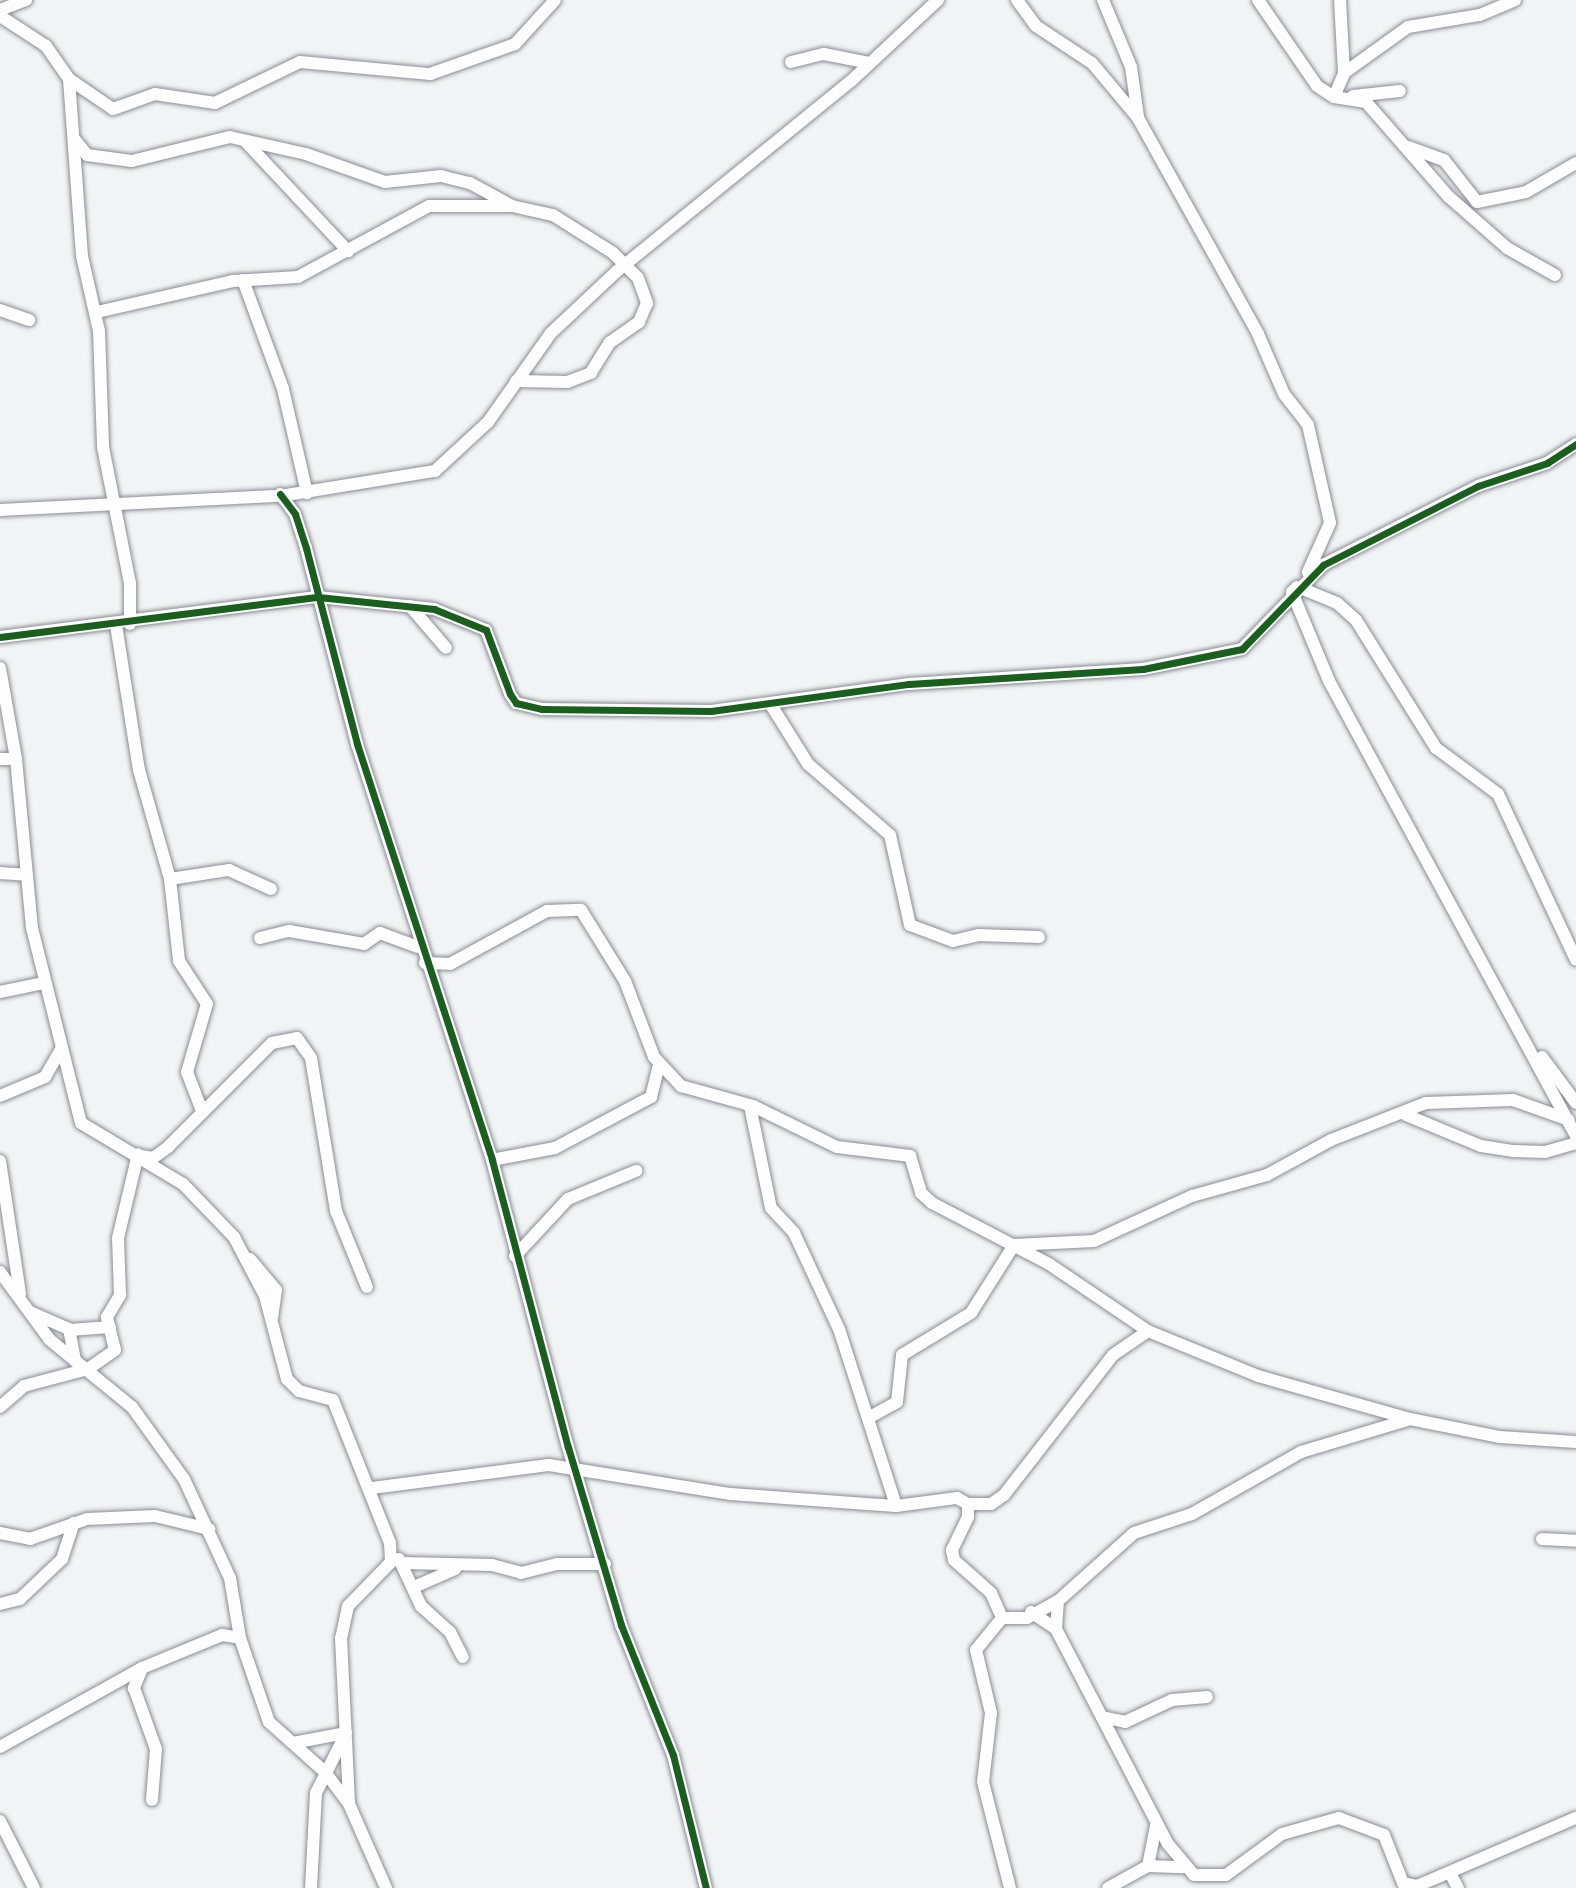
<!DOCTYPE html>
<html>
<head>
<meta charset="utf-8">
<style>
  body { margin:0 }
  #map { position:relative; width:1576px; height:1888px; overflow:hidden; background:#f2f3f4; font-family:Mynerve,sans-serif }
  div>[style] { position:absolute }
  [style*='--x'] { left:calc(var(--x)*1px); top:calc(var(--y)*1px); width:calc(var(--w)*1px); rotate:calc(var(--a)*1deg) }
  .roads { filter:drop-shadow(0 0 2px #888c95) drop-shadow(0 0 2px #888c95) }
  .minor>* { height:12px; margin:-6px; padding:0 6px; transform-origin:6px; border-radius:6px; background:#fdfdfd }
  .cycleway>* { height:7px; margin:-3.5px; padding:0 3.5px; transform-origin:3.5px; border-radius:3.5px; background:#1b5e20 }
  span { translate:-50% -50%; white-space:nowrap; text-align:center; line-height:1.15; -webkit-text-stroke:5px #fff; paint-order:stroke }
</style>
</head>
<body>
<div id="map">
  <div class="roads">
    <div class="minor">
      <div style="--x:1017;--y:0;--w:32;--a:54"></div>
      <div style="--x:1036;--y:26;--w:67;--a:33.5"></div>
      <div style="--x:1092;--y:63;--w:72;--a:50.1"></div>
      <div style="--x:1138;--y:118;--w:247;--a:60.9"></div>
      <div style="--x:1258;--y:334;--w:65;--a:66.6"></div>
      <div style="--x:1284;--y:394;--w:39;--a:52"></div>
      <div style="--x:1308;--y:425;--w:100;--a:77.3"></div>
      <div style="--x:1330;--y:523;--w:54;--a:114.2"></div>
      <div style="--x:1103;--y:0;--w:73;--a:67.3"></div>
      <div style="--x:1131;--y:67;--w:49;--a:81.9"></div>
      <div style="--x:1258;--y:0;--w:104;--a:55.5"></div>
      <div style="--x:1317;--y:86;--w:20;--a:33"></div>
      <div style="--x:1334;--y:97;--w:32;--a:9"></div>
      <div style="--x:1366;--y:102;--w:126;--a:48.9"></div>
      <div style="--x:1449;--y:197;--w:77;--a:41.3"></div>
      <div style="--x:1507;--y:248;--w:55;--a:29.4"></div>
      <div style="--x:0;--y:10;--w:28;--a:-21"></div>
      <div style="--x:0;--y:16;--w:55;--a:33.1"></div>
      <div style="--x:46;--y:46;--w:40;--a:55.1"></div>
      <div style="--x:69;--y:79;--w:177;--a:85.8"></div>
      <div style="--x:82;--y:256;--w:77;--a:77.2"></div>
      <div style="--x:99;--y:331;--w:116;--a:88"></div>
      <div style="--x:103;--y:447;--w:139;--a:78.8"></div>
      <div style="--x:130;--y:583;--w:41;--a:90"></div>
      <div style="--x:791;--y:62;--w:34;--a:-14"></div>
      <div style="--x:824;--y:54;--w:47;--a:11.1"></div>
      <div style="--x:1344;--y:73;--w:79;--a:-35.7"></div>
      <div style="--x:1408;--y:27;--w:73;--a:-9.5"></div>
      <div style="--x:1480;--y:15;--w:38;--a:-23"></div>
      <div style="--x:69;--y:79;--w:53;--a:34.3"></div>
      <div style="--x:113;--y:109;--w:45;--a:-19.7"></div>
      <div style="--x:155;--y:94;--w:61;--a:8.5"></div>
      <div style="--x:215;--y:103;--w:94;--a:-25.8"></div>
      <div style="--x:300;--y:62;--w:131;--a:5.3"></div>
      <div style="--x:430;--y:74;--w:90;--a:-19.4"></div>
      <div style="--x:515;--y:44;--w:59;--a:-47.7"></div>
      <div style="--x:1353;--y:96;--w:47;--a:-6.1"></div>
      <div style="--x:1334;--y:97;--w:26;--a:-67"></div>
      <div style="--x:1344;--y:73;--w:73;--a:-93.1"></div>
      <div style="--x:75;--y:140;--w:19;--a:51"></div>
      <div style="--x:87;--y:155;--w:45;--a:7.6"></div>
      <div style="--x:132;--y:161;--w:101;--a:-13.8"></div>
      <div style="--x:230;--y:137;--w:78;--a:12.6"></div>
      <div style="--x:306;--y:154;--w:84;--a:19.5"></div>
      <div style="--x:385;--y:182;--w:56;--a:-6.1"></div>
      <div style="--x:441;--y:176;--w:30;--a:14"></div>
      <div style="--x:470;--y:183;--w:48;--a:28.7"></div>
      <div style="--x:245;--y:141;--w:151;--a:46.9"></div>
      <div style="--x:1408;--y:147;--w:38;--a:20"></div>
      <div style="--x:1444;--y:160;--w:53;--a:51.8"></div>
      <div style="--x:1477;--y:202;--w:50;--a:-11.5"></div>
      <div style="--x:1526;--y:192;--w:58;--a:-30.1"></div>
      <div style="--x:243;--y:280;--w:116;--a:69.8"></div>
      <div style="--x:283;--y:389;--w:107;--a:77"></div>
      <div style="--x:0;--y:310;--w:31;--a:19"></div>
      <div style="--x:97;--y:312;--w:139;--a:-12.8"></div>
      <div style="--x:233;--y:281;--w:65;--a:-3.5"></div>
      <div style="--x:298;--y:277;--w:149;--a:-28.5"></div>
      <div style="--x:429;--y:206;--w:83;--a:0"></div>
      <div style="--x:512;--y:206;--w:42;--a:12.4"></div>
      <div style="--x:553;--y:215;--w:71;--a:32.3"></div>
      <div style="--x:613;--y:253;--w:35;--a:45"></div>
      <div style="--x:638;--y:278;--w:27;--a:70"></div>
      <div style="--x:647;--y:303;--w:21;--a:113"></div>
      <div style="--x:639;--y:322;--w:35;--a:145"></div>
      <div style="--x:610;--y:342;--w:36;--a:122"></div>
      <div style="--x:591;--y:373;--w:25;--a:159"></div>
      <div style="--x:568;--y:382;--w:52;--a:-178.9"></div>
      <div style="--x:280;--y:494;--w:25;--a:53"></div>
      <div style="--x:295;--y:514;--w:36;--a:72"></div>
      <div style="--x:306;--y:548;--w:203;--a:75.4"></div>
      <div style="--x:357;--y:744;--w:437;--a:72"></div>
      <div style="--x:492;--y:1160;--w:297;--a:75.2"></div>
      <div style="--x:568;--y:1447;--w:186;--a:73.4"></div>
      <div style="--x:621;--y:1625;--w:140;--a:68.2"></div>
      <div style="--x:673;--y:1755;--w:137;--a:76.1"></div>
      <div style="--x:0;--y:510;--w:280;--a:-2.9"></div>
      <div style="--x:280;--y:496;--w:157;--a:-9.2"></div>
      <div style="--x:435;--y:471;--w:72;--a:-42.8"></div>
      <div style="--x:488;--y:422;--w:109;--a:-54.7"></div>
      <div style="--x:551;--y:333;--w:91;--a:-43.2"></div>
      <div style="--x:617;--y:271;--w:301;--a:-39.1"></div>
      <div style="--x:851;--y:81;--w:119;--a:-43"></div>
      <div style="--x:1297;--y:587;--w:7;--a:135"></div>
      <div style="--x:1292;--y:592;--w:96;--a:67.4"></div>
      <div style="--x:1329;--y:681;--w:518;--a:61.5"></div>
      <div style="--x:1298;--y:587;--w:42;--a:22.3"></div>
      <div style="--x:1337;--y:603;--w:25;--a:42"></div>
      <div style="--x:1356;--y:620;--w:151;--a:58"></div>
      <div style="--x:1436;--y:748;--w:77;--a:36.6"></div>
      <div style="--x:1498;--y:794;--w:183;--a:64.8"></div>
      <div style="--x:410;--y:606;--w:55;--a:49.4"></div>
      <div style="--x:116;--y:625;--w:147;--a:81"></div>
      <div style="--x:139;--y:770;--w:113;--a:74.1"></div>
      <div style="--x:170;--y:879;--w:82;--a:83.7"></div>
      <div style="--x:179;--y:961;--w:51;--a:56.9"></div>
      <div style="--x:207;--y:1004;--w:71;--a:106.4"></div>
      <div style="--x:187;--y:1072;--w:39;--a:69"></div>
      <div style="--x:0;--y:637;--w:321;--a:-7.2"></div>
      <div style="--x:318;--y:597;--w:117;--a:5.9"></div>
      <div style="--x:434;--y:609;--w:56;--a:22"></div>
      <div style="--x:486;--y:630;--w:68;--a:69.4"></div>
      <div style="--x:510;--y:694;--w:11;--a:56"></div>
      <div style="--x:516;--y:703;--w:27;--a:13"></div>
      <div style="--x:542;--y:709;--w:169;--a:0.7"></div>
      <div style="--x:711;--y:711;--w:200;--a:-7.8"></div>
      <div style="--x:909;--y:684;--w:234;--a:-3.7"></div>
      <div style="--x:1143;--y:669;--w:101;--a:-11.4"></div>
      <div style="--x:1242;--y:649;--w:117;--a:-46"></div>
      <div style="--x:1323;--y:565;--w:174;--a:-27"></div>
      <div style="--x:1478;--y:486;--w:73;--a:-18.4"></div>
      <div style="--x:1547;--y:463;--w:35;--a:-33"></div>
      <div style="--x:0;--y:668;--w:92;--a:80"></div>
      <div style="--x:16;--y:759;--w:170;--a:84.6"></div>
      <div style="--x:32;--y:928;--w:201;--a:75.9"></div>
      <div style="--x:81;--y:1123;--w:119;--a:30.9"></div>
      <div style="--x:183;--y:1184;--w:74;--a:46.1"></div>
      <div style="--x:234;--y:1237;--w:67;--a:62.3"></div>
      <div style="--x:265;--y:1296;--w:86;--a:75.2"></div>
      <div style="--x:287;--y:1379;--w:17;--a:45"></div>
      <div style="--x:299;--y:1391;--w:35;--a:15"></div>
      <div style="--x:333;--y:1400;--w:154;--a:68.3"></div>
      <div style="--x:390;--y:1543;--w:19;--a:87"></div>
      <div style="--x:391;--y:1562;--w:62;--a:134.3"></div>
      <div style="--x:348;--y:1606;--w:33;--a:102"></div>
      <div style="--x:341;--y:1638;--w:166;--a:87.2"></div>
      <div style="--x:349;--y:1804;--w:92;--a:66.2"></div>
      <div style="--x:771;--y:705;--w:70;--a:57.9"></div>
      <div style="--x:808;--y:764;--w:108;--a:40.9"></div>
      <div style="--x:890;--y:835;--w:92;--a:77.5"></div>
      <div style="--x:910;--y:925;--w:46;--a:20.4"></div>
      <div style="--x:953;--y:941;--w:26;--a:-13"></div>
      <div style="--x:978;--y:935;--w:61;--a:1.9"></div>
      <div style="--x:0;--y:759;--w:16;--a:0"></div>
      <div style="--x:0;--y:873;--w:26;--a:4"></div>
      <div style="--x:170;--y:879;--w:60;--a:-8.7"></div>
      <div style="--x:229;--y:870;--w:46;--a:24.3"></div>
      <div style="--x:260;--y:938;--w:30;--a:-14"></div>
      <div style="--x:289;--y:931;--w:76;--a:9.8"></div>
      <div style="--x:364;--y:944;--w:19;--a:-35"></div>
      <div style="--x:380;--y:933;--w:40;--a:20.2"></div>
      <div style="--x:425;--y:963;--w:25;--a:2"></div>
      <div style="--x:450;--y:964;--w:111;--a:-28.7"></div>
      <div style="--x:547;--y:911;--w:34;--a:-2"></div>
      <div style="--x:581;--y:910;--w:84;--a:58.2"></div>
      <div style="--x:625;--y:981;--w:81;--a:69.1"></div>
      <div style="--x:654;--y:1057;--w:40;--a:47"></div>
      <div style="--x:681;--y:1086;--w:75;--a:15.5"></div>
      <div style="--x:753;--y:1106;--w:93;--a:26"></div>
      <div style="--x:837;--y:1147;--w:74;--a:7"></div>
      <div style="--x:910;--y:1156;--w:39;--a:73"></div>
      <div style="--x:921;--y:1193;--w:15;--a:42"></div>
      <div style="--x:932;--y:1203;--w:132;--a:27.5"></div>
      <div style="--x:1049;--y:1264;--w:120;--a:34.1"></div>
      <div style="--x:1148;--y:1331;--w:119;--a:22.2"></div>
      <div style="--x:1258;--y:1376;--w:158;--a:15.8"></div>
      <div style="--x:1410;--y:1419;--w:92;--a:11.3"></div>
      <div style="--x:1500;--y:1437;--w:76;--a:3.8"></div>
      <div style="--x:0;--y:992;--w:45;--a:-11.6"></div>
      <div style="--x:1542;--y:1057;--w:57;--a:53.5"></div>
      <div style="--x:0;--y:1096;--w:49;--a:-22.9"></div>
      <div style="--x:45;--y:1077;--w:32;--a:-60"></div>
      <div style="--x:750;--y:1106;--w:104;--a:78.4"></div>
      <div style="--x:771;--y:1208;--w:34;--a:47"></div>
      <div style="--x:794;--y:1233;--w:106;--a:64.9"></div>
      <div style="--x:839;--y:1329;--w:186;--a:72.1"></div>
      <div style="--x:1406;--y:1115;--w:81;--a:22.5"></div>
      <div style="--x:1481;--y:1146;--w:33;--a:9"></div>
      <div style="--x:1514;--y:1151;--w:31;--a:2"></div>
      <div style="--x:1545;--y:1152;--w:32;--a:-16"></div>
      <div style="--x:141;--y:1156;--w:12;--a:9"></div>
      <div style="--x:153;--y:1158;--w:19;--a:-36"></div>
      <div style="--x:168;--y:1147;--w:147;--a:-45"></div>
      <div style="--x:272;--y:1043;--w:25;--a:-11"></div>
      <div style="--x:297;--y:1038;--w:24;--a:55"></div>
      <div style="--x:311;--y:1058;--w:155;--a:80.7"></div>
      <div style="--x:336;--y:1211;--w:82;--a:67.8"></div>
      <div style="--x:492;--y:1160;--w:64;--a:-10.8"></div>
      <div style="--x:555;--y:1148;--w:109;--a:-28"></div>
      <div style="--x:651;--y:1097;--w:32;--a:-76"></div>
      <div style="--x:0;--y:1161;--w:134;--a:81.4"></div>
      <div style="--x:515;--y:1256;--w:78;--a:-47.1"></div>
      <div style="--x:568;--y:1199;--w:74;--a:-22.4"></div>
      <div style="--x:250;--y:1259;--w:40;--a:50"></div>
      <div style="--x:276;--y:1290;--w:27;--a:98"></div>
      <div style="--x:0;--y:1272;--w:84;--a:53.7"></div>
      <div style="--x:50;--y:1340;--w:106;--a:39.3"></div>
      <div style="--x:132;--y:1407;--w:89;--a:54.2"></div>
      <div style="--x:184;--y:1479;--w:109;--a:65.1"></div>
      <div style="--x:230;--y:1578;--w:61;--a:80.5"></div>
      <div style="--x:240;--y:1638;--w:89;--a:71"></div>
      <div style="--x:269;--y:1722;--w:75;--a:41.8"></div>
      <div style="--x:325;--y:1772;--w:40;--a:53"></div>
      <div style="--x:30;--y:1312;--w:43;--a:23.6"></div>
      <div style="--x:69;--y:1329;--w:33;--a:79"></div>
      <div style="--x:70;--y:1330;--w:40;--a:-4.3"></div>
      <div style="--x:0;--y:1407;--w:32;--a:-41"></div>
      <div style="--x:24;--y:1386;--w:66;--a:-14.9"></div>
      <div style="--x:88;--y:1369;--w:33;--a:-35"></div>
      <div style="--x:115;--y:1350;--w:34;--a:-104"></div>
      <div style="--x:107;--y:1317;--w:26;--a:-59"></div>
      <div style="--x:120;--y:1295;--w:57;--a:-92"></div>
      <div style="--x:118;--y:1238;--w:86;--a:-76.6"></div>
      <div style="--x:870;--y:1417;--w:31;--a:-29"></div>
      <div style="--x:897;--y:1402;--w:47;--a:-83.9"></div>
      <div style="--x:902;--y:1355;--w:81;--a:-31.3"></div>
      <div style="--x:971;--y:1313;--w:80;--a:-57.7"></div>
      <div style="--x:1014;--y:1245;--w:80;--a:-2.9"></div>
      <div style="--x:1094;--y:1241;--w:108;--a:-24.7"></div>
      <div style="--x:1192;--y:1196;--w:78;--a:-15.6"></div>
      <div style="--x:1267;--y:1175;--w:73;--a:-28.7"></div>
      <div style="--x:1331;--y:1140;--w:102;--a:-21.3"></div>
      <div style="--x:1426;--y:1103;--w:87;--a:-2"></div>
      <div style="--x:1513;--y:1100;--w:59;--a:19.7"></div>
      <div style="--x:372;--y:1488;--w:178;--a:-7.4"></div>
      <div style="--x:549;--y:1465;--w:184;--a:9.1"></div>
      <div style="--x:731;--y:1494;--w:165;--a:4.2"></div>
      <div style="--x:896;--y:1506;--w:62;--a:-7.5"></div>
      <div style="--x:957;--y:1498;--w:13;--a:29"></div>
      <div style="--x:968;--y:1504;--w:13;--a:90"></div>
      <div style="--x:968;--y:1517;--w:37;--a:116"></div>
      <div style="--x:952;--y:1550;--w:10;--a:79"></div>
      <div style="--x:954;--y:1560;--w:50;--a:41.7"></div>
      <div style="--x:991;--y:1593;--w:27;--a:66"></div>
      <div style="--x:968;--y:1504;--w:23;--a:0"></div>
      <div style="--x:991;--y:1504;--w:16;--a:-35"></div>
      <div style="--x:1004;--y:1495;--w:177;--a:-52.1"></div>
      <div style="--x:1113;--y:1355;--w:42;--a:-34.4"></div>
      <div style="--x:0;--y:1533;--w:31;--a:11"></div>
      <div style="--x:30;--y:1539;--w:60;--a:-19.3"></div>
      <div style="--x:87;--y:1519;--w:68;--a:-2.5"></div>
      <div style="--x:155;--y:1516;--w:56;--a:13.5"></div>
      <div style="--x:1542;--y:1539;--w:34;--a:3"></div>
      <div style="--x:399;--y:1559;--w:52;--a:64.9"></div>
      <div style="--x:421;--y:1606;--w:39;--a:42"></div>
      <div style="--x:450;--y:1632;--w:28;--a:63"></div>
      <div style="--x:402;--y:1563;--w:90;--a:1.3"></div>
      <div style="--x:492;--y:1565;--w:30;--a:15"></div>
      <div style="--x:521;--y:1573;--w:37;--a:-14"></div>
      <div style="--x:557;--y:1564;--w:48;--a:0"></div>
      <div style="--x:414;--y:1587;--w:45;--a:-23.7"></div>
      <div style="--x:0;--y:1604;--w:21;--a:-14"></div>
      <div style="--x:20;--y:1599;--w:58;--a:-43.6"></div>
      <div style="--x:62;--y:1559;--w:38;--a:-72"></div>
      <div style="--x:1031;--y:1612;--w:30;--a:34"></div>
      <div style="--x:1056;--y:1629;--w:242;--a:62.5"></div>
      <div style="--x:1168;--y:1844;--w:40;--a:50"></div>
      <div style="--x:1194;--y:1875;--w:32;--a:0"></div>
      <div style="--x:1226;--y:1875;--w:69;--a:-36.2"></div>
      <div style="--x:1282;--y:1834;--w:59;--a:-15.7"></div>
      <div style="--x:1339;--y:1818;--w:48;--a:20.7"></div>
      <div style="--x:1384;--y:1835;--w:52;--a:68.4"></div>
      <div style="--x:1403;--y:1883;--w:14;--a:12"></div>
      <div style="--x:1417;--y:1886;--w:173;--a:-23.2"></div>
      <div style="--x:1002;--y:1618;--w:25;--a:0"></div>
      <div style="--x:1027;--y:1618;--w:35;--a:-29"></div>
      <div style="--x:1058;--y:1601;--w:102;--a:-41.8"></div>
      <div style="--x:1134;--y:1533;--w:61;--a:-18.1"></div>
      <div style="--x:1192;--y:1514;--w:125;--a:-29.6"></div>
      <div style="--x:1301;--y:1452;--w:111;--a:-16.8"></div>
      <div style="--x:1002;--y:1618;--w:41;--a:129.1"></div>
      <div style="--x:976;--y:1650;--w:65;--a:76.6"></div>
      <div style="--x:991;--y:1713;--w:69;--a:96.6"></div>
      <div style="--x:983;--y:1782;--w:109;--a:75.7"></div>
      <div style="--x:1056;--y:1629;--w:28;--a:-86"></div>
      <div style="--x:142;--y:1668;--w:22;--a:112"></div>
      <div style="--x:134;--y:1688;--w:65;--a:70.2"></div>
      <div style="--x:156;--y:1749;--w:51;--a:94.5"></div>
      <div style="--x:1102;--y:1717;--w:24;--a:12"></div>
      <div style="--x:1125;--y:1722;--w:52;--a:-25.1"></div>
      <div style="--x:1172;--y:1700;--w:35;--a:-5"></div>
      <div style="--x:293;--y:1743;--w:54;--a:-10.7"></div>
      <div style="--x:0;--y:1747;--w:162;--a:-29.1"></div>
      <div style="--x:142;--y:1668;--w:87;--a:-22.4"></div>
      <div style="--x:222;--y:1635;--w:18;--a:9"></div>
      <div style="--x:0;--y:1821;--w:75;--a:63.1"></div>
      <div style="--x:1148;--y:1866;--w:41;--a:-78.7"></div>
      <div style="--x:1450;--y:1873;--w:17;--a:62"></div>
      <div style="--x:311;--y:1888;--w:95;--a:-87"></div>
      <div style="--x:316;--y:1793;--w:63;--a:-63.4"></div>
      <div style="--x:1108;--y:1888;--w:46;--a:-28.8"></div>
      <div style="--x:1148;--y:1866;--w:35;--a:2"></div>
    </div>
  </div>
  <div class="cycleway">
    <div style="--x:280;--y:494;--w:25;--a:53"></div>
    <div style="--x:295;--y:514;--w:36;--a:72"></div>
    <div style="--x:306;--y:548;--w:203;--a:75.4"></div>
    <div style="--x:357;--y:744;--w:437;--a:72"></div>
    <div style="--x:492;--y:1160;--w:297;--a:75.2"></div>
    <div style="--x:568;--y:1447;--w:186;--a:73.4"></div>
    <div style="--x:621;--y:1625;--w:140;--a:68.2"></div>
    <div style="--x:673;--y:1755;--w:137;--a:76.1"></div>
    <div style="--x:0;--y:637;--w:321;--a:-7.2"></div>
    <div style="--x:318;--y:597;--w:117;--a:5.9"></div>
    <div style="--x:434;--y:609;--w:56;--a:22"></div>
    <div style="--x:486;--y:630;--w:68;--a:69.4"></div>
    <div style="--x:510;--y:694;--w:11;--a:56"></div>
    <div style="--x:516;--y:703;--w:27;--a:13"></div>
    <div style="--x:542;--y:709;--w:169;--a:0.7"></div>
    <div style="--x:711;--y:711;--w:200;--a:-7.8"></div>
    <div style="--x:909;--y:684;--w:234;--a:-3.7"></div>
    <div style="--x:1143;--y:669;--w:101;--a:-11.4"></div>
    <div style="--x:1242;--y:649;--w:117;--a:-46"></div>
    <div style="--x:1323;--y:565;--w:174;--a:-27"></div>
    <div style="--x:1478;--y:486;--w:73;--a:-18.4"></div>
    <div style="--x:1547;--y:463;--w:35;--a:-33"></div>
  </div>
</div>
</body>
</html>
